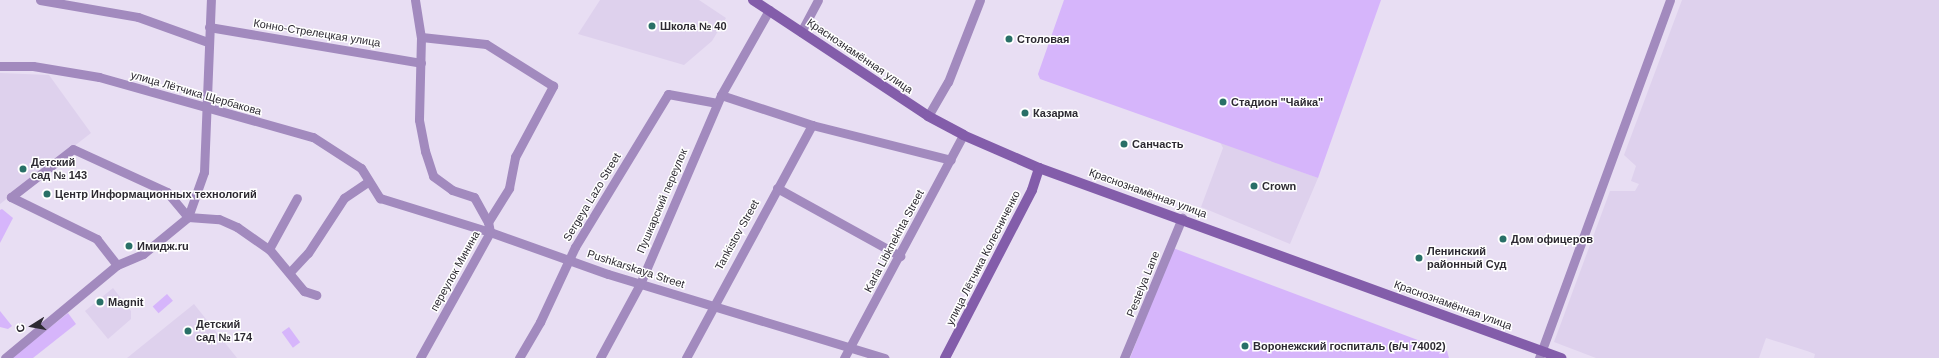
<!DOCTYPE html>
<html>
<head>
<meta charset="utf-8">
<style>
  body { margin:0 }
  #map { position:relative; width:1939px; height:358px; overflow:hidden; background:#e8def3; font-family:Helvetica,sans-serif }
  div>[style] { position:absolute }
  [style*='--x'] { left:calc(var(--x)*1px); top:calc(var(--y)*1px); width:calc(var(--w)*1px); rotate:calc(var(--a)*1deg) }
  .built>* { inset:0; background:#ded1ed }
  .green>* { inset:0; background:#d6b5fb; transform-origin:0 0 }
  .street>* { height:9px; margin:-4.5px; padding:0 4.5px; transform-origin:4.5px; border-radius:4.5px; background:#a28abe }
  .secondary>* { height:10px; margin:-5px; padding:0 5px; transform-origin:5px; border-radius:5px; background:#835daa }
  .dots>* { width:11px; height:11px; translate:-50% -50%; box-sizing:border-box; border:2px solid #fff; border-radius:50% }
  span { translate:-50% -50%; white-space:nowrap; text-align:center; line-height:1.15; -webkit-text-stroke:3px #fff; paint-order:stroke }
  .poi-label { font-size:11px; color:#2d2a32; font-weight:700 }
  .left { translate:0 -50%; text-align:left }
  .street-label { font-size:11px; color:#2d2a32 }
  .north { position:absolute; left:12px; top:306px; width:40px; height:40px; -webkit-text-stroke:3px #fff; paint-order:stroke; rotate:259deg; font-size:11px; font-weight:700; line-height:16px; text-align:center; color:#2d2a32 }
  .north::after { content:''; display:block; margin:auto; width:14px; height:18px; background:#2d2a32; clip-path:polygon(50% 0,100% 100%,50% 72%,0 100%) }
</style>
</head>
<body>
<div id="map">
  <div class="built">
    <div style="clip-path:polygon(600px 0,699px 0,726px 18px,712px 41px,684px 65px,578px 34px)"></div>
    <div style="clip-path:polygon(1682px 0,1939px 0,1939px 358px,1814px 358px,1815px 354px,1807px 351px,1766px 338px,1759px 358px,1596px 358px,1554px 342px,1610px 191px,1635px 191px,1639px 184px,1631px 181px,1636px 166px,1624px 155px)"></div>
    <div style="clip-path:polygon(0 73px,49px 75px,91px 133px,0 204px)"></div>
    <div style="clip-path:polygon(1220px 142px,1318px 178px,1290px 244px,1201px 207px,1223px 148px)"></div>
    <div style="clip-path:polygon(113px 288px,131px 311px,131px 319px,108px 339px,85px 311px)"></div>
    <div style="clip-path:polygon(194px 304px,237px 358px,127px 358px)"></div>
  </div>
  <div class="green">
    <div style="clip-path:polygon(1064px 0,1381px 0,1318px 178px,1040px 79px,1038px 74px)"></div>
    <div style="clip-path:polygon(2px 209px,13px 218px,0 243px,0 210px)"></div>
    <div style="clip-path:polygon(1173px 248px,1447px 351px,1449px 358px,1130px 358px)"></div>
    <div style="left:167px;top:294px;width:9px;height:19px;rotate:49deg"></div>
    <div style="clip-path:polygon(0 311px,12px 326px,8px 329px,0 327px)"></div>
    <div style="clip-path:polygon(68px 313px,76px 324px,33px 358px,11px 358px)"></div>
    <div style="left:289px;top:327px;width:19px;height:9px;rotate:54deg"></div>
  </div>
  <div class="street">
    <div style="--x:40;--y:0;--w:99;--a:9.8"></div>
    <div style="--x:138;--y:17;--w:74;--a:19.7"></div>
    <div style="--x:415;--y:0;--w:37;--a:81"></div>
    <div style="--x:421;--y:37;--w:83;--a:91.4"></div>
    <div style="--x:419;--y:120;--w:32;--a:79"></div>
    <div style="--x:425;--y:151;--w:26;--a:72"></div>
    <div style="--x:433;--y:176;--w:24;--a:36"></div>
    <div style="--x:452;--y:190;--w:23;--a:18"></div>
    <div style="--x:474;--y:197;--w:29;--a:61"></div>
    <div style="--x:209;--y:27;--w:215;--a:9.6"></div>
    <div style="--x:801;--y:32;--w:36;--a:-62"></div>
    <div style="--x:0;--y:66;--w:33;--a:0"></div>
    <div style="--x:33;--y:66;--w:67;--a:9.5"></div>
    <div style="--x:99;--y:77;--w:222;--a:15.7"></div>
    <div style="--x:313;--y:137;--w:57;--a:32.9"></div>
    <div style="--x:361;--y:168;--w:36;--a:58"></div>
    <div style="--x:380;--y:198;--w:115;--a:17.2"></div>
    <div style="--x:490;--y:232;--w:125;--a:19.6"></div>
    <div style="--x:608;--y:274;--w:289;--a:16.9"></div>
    <div style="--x:721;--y:95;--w:96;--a:18.2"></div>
    <div style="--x:812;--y:125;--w:143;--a:14.1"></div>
    <div style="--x:928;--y:116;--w:39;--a:-60"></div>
    <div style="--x:948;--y:82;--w:88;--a:-68.7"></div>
    <div style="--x:777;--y:188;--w:141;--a:28.9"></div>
    <div style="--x:269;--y:249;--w:58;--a:-61.2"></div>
    <div style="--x:117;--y:265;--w:33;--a:-128"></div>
    <div style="--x:97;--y:239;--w:96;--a:-154"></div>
    <div style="--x:11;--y:197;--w:78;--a:-37.7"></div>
    <div style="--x:73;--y:149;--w:103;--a:24.6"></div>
    <div style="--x:167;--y:192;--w:33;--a:50"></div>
    <div style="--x:188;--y:217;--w:31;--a:4"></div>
    <div style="--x:219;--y:219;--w:20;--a:24"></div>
    <div style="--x:237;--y:227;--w:39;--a:35"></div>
    <div style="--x:269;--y:249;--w:55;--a:50.2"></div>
    <div style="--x:304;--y:291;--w:13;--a:18"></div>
    <div style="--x:290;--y:272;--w:26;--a:-47"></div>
    <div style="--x:308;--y:253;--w:66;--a:-56.8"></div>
    <div style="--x:344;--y:198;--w:29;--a:-34"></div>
    <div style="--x:5;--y:358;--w:146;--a:-39.7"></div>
    <div style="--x:117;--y:265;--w:28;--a:-23"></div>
    <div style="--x:143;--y:254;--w:58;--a:-39.4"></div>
    <div style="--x:188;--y:217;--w:48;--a:-70.4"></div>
    <div style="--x:204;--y:172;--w:172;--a:-87.7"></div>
    <div style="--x:420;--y:358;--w:144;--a:-60.9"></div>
    <div style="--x:490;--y:232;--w:10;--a:-101"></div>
    <div style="--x:488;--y:222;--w:40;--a:-58"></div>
    <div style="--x:509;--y:188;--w:32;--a:-79"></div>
    <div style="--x:515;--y:157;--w:81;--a:-61.8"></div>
    <div style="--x:553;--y:86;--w:79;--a:-147.9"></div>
    <div style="--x:486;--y:44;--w:65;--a:-173.9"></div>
    <div style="--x:519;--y:358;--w:42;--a:-59.7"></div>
    <div style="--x:540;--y:322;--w:83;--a:-65"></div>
    <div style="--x:575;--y:247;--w:179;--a:-58.7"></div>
    <div style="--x:668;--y:94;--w:50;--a:10.4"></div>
    <div style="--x:600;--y:358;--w:84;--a:-61.6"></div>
    <div style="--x:640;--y:284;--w:206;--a:-66.8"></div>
    <div style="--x:721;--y:95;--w:98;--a:-60.5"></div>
    <div style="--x:686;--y:358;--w:265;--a:-61.6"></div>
    <div style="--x:844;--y:358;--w:253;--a:-61.9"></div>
    <div style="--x:1124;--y:358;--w:152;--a:-67.5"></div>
    <div style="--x:1539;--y:358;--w:381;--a:-69.9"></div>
  </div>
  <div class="secondary">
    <div style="--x:753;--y:0;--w:210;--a:33.5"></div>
    <div style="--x:928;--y:116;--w:40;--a:28"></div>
    <div style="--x:963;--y:135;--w:83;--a:23.5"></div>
    <div style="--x:1039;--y:168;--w:556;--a:20"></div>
    <div style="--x:945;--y:358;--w:189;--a:-62.6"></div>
    <div style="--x:1032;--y:190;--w:23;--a:-72"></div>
  </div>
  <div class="dots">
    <div style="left:652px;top:26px;background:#297067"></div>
    <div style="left:1009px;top:39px;background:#297067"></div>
    <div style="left:1223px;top:102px;background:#297067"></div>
    <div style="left:1025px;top:113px;background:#297067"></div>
    <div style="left:1124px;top:144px;background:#297067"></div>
    <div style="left:23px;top:169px;background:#297067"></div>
    <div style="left:1254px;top:186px;background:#297067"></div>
    <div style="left:47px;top:194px;background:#297067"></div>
    <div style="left:1503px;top:239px;background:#297067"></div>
    <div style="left:129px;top:246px;background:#297067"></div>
    <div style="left:1419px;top:258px;background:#297067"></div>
    <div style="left:100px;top:302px;background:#297067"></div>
    <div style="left:188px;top:331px;background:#297067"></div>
    <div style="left:1245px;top:346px;background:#297067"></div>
  </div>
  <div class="poi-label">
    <span class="left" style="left:660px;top:26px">Школа № 40</span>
    <span class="left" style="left:1017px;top:39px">Столовая</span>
    <span class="left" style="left:1231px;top:102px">Стадион "Чайка"</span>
    <span class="left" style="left:1033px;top:113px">Казарма</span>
    <span class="left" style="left:1132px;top:144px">Санчасть</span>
    <span class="left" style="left:31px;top:169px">Детский<br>сад № 143</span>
    <span class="left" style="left:1262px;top:186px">Crown</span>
    <span class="left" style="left:55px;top:194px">Центр Информационных технологий</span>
    <span class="left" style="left:1511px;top:239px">Дом офицеров</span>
    <span class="left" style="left:137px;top:246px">Имидж.ru</span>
    <span class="left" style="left:1427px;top:258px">Ленинский<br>районный Суд</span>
    <span class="left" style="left:108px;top:302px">Magnit</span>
    <span class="left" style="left:196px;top:331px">Детский<br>сад № 174</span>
    <span class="left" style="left:1253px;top:346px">Воронежский госпиталь (в/ч 74002)</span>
  </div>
  <div class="street-label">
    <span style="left:317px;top:33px;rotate:9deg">Конно-Стрелецкая улица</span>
    <span style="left:860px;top:56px;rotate:34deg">Краснознамённая улица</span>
    <span style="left:196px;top:93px;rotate:16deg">улица Лётчика Щербакова</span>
    <span style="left:1148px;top:193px;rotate:20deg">Краснознамённая улица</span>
    <span style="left:592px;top:197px;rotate:-59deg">Sergeya Lazo Street</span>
    <span style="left:662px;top:201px;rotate:-67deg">Пушкарский переулок</span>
    <span style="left:737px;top:235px;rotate:-61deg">Tankistov Street</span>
    <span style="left:894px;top:241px;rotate:-62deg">Karla Libknekhta Street</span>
    <span style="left:983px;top:258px;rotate:-63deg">улица Лётчика Колесниченко</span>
    <span style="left:636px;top:269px;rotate:18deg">Pushkarskaya Street</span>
    <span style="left:455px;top:271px;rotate:-61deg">переулок Минина</span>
    <span style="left:1143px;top:284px;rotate:-68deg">Pestelya Lane</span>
    <span style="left:1453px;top:305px;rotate:20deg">Краснознамённая улица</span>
  </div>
  <div class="north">С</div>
</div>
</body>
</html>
